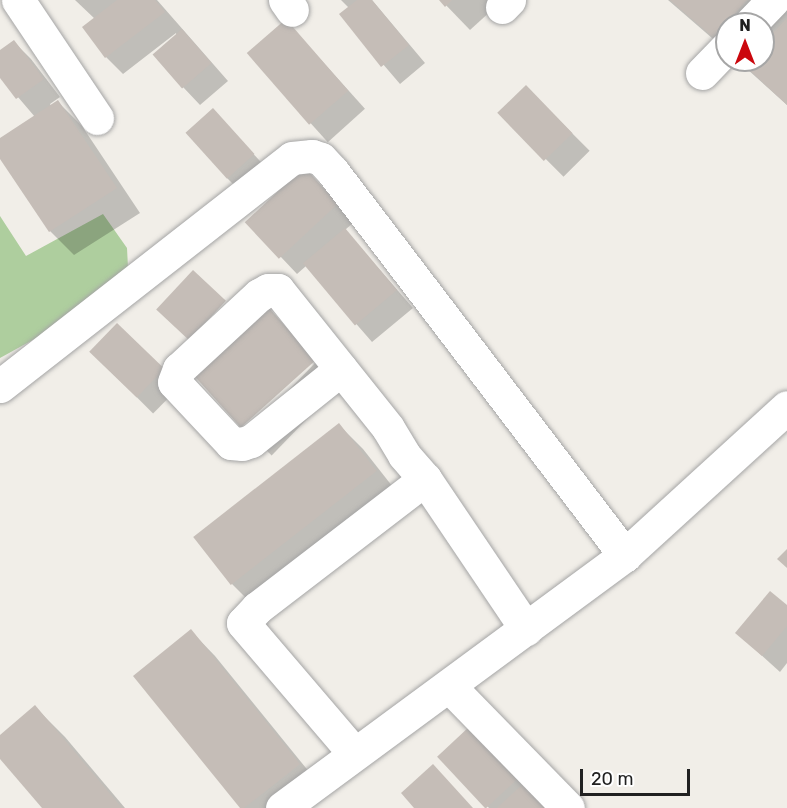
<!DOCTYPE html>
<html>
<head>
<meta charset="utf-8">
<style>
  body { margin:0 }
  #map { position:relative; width:787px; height:808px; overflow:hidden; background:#f1eee8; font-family:Rubik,sans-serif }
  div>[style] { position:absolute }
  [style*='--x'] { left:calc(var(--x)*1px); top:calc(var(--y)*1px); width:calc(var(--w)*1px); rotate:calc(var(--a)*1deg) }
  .forest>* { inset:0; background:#aece9e }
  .shadow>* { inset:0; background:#0003; transform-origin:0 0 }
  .building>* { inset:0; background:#c5bdb7; transform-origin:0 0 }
  .roads { filter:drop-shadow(0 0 2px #a5a5a5) drop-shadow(0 0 2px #a5a5a5) }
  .minor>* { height:33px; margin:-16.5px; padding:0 16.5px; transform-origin:16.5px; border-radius:16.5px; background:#fff }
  span { translate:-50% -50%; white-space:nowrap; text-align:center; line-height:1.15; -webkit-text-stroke:5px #fff; paint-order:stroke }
  .north { position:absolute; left:715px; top:12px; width:60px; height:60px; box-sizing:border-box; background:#fff; border:2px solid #a6a6a6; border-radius:50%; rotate:0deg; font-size:16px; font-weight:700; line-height:24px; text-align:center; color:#212121 }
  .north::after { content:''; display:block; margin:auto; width:21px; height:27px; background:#cb070d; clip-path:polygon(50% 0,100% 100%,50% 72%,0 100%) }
  .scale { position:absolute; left:580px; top:769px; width:110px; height:27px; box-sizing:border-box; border:3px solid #212121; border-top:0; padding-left:8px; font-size:18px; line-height:21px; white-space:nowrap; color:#212121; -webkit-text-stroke:4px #fff; paint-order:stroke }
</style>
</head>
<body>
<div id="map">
  <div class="forest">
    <div style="clip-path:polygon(103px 214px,127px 248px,129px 287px,0 358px,0 216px,26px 256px)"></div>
  </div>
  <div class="shadow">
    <div style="clip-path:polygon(75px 0,157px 0,228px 81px,200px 105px,183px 87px,176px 33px,123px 74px,106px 57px,95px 19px)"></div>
    <div style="clip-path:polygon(341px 0,372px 0,425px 63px,400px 84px,341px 15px,349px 8px)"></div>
    <div style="clip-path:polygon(441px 0,503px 0,470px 30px)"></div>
    <div style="clip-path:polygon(668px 0,787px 0,787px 105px,737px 60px,763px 60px,763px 24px,727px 24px,727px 51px)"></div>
    <div style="left:286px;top:21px;width:118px;height:50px;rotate:48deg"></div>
    <div style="clip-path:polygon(14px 42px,31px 59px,60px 97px,50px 104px,51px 106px,58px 102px,82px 126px,140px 213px,74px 255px,50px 231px,0 156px,0 139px,35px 117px,0 76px,0 52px)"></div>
    <div style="left:526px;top:87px;width:90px;height:37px;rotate:45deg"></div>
    <div style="clip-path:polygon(213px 110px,270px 172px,244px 195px,227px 178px)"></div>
    <div style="clip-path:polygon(304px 169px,354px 222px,345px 230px,413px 308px,372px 342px,306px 266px,297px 274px,248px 222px)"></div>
    <div style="left:117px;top:325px;width:88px;height:37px;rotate:45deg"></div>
    <div style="left:316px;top:362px;width:33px;height:98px;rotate:44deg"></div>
    <div style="clip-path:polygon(339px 425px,363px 449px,400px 496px,255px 607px,231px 583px)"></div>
    <div style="clip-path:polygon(787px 607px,787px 663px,780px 672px,737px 633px)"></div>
    <div style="clip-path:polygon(191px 631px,215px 656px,323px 789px,299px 808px,242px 808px)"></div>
    <div style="clip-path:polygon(35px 707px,65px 737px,125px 808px,44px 808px,0 756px,0 737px)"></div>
    <div style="clip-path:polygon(470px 728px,544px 808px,489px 808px,440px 757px)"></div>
  </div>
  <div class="building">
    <div style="clip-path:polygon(117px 0,155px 0,165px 12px,105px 58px,82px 27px)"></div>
    <div style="clip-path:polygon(357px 0,372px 0,409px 45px,381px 67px,339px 14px)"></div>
    <div style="clip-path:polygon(439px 0,452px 0,445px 7px)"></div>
    <div style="clip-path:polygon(670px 0,747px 0,714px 38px)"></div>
    <div style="clip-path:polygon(787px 18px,787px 105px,743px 64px,747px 60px,763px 60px,763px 43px)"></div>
    <div style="left:286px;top:19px;width:95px;height:52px;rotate:49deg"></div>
    <div style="left:182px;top:29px;width:45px;height:39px;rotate:49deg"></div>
    <div style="clip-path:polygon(14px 40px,44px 79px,16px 99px,0 78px,0 50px)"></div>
    <div style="left:526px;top:85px;width:67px;height:40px;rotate:46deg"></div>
    <div style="clip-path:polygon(58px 100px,117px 188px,49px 232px,0 159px,0 138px)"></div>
    <div style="left:213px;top:108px;width:62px;height:37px;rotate:48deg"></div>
    <div style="left:304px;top:167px;width:50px;height:81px;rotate:47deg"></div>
    <div style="left:345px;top:228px;width:81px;height:55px;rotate:50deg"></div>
    <div style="left:193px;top:270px;width:45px;height:54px;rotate:43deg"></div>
    <div style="left:269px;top:308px;width:70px;height:101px;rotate:48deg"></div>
    <div style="left:117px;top:323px;width:66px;height:40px;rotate:44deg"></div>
    <div style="left:339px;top:423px;width:61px;height:185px;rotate:52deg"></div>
    <div style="clip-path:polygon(787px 549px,787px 568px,777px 559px)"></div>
    <div style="clip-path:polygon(770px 591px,787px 605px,787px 626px,762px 656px,735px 633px)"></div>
    <div style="clip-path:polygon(191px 629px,300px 764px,244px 808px,240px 808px,133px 676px)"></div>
    <div style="clip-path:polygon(35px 705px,122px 808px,42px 808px,0 759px,0 735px)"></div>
    <div style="left:470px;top:726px;width:71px;height:45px;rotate:47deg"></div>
    <div style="clip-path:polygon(433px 764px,473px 808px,414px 808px,401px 793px)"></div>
    <div style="clip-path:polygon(523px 784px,545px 808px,497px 808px)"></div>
  </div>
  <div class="roads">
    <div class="minor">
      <div style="--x:18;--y:0;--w:142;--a:56.2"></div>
      <div style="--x:285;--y:0;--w:12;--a:55"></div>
      <div style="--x:502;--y:7;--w:10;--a:-45"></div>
      <div style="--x:750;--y:24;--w:33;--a:-46"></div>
      <div style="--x:702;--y:73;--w:36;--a:-46"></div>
      <div style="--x:341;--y:369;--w:115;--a:141.3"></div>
      <div style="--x:251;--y:441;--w:9;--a:162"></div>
      <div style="--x:242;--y:444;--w:11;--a:-175"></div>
      <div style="--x:231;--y:443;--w:83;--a:-133.1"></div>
      <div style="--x:174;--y:382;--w:14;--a:-69"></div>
      <div style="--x:179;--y:369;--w:109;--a:-42.8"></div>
      <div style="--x:259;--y:295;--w:10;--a:-29"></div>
      <div style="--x:268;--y:290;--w:10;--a:0"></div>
      <div style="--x:278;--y:290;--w:176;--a:51.4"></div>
      <div style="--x:388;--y:428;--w:31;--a:59"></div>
      <div style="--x:404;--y:455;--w:32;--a:49"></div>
      <div style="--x:425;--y:479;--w:181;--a:56"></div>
      <div style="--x:0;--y:386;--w:370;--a:-38"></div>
      <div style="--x:292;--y:158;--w:20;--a:-6"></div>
      <div style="--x:312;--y:156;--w:9;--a:18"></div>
      <div style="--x:321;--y:159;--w:18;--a:47"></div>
      <div style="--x:333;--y:172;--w:482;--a:52.7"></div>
      <div style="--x:449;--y:686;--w:170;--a:45.7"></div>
      <div style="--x:354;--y:753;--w:171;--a:-130.5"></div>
      <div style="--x:243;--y:623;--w:21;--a:-47"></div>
      <div style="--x:257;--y:608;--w:212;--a:-37.5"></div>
      <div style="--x:282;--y:808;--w:426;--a:-36.4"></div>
      <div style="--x:625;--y:555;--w:219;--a:-42.4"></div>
    </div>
  </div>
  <div class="north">N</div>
  <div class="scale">20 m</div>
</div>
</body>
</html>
